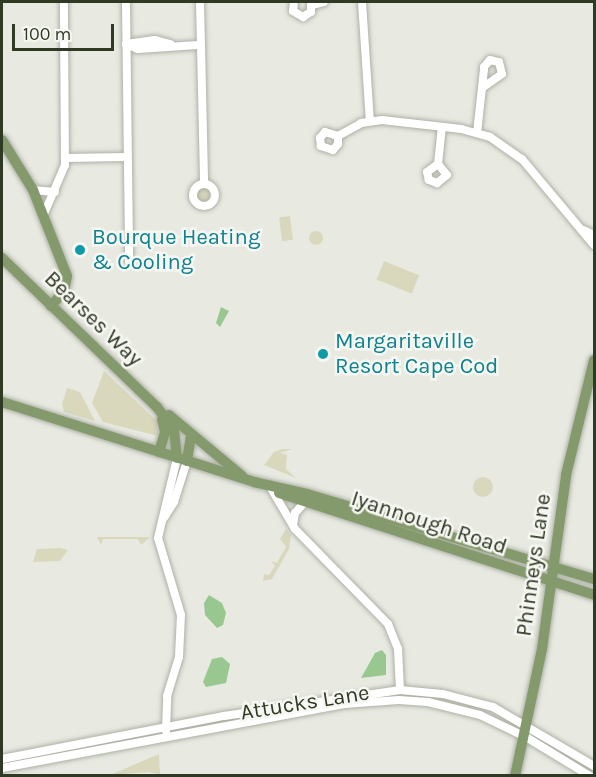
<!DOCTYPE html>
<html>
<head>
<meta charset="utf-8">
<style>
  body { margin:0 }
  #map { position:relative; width:596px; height:777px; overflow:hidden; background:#e8eae2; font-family:Karla,sans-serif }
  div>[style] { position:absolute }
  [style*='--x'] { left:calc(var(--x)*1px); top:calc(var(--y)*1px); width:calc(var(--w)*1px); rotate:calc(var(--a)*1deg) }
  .green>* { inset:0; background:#d9d8bd; transform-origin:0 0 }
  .round { border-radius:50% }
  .water>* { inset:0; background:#98c890 }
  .roads { filter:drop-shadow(0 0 2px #adb1a5) drop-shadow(0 0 2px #adb1a5) }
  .minor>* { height:8px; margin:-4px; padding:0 4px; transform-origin:4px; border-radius:4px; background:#fff }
  .minor>.ring { margin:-4px; padding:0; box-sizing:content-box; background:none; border:8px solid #fff; border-radius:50% }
  .major>* { height:10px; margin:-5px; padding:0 5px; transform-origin:5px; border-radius:5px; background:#859a6c }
  .dots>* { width:16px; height:16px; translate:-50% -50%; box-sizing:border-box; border:3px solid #f6f7f2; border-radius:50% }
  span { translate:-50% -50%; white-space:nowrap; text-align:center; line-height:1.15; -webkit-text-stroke:5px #f6f7f2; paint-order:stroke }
  .culture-label { font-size:22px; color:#0d838f }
  .left { translate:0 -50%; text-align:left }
  .street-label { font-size:22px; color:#2f3924 }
  .frame { position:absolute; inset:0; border:3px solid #2f3924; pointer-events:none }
  .scale { position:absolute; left:12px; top:24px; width:102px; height:27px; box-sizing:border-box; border:3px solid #2f3924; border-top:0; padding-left:8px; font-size:18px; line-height:21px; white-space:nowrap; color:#2f3924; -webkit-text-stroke:4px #f6f7f2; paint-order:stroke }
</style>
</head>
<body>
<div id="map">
  <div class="green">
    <div class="round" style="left:196px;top:188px;width:14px;height:14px"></div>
    <div style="left:290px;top:216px;width:24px;height:11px;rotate:83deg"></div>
    <div class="round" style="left:309px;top:231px;width:14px;height:14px"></div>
    <div style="left:384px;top:261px;width:38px;height:20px;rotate:22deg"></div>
    <div style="clip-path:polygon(104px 371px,157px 421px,158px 436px,103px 422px,92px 403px)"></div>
    <div style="clip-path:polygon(67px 388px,80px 392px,95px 421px,64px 412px,62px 404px)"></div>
    <div style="clip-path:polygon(282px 449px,292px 449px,280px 453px,287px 455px,286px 469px,296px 478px,264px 465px,274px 452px)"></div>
    <div class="round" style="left:473px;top:477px;width:20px;height:20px"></div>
    <div style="clip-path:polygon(286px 529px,291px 535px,289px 549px,272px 579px,263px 581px,264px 574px,269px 575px,275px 566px,271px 561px,277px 563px,286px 547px,280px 539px)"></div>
    <div style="clip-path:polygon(97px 537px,149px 537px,149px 538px,141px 545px,138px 539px,103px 539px,101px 545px)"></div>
    <div style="clip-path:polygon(61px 548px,68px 550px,60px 561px,33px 562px,37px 549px)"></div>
    <div style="clip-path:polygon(159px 754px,160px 775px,149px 772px,110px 775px)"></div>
  </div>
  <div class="water">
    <div style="clip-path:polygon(221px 307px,229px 311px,220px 327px,216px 323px)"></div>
    <div style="clip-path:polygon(209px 595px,222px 603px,226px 613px,223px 625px,217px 628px,205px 615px,204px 603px)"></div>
    <div style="clip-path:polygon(382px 650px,386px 655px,386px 675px,361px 678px,375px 653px)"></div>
    <div style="clip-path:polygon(222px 657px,230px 664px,226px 683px,206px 687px,203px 682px,212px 659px)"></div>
  </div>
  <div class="roads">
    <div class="minor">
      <div style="--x:126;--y:2;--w:260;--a:89.3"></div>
      <div style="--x:200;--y:2;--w:181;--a:88.7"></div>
      <div style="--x:294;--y:2;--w:9;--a:96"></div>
      <div style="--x:293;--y:11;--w:12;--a:31"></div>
      <div style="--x:303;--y:17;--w:9;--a:-32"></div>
      <div style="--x:311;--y:12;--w:10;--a:-90"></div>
      <div style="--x:362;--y:2;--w:119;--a:86.2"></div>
      <div style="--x:312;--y:5;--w:12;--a:-14"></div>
      <div style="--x:126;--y:44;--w:13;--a:23"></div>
      <div style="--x:138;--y:49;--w:60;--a:-3.8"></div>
      <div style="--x:126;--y:44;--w:29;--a:-8"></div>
      <div style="--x:155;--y:40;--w:16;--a:15"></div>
      <div style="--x:477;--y:133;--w:45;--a:-83.7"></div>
      <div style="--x:482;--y:88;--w:19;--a:-84"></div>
      <div style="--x:484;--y:69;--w:2;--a:-90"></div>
      <div style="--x:484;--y:67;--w:9;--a:-49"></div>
      <div style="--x:490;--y:60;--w:9;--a:13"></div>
      <div style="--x:499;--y:62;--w:12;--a:76"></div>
      <div style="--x:502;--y:74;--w:24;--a:145"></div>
      <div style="--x:338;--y:136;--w:8;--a:90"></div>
      <div style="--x:338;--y:144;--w:8;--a:130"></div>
      <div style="--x:333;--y:150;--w:13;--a:-162"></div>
      <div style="--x:321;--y:146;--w:8;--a:-97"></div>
      <div style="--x:320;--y:138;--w:8;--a:-50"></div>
      <div style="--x:325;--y:132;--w:14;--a:17"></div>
      <div style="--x:338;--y:136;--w:26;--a:-29"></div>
      <div style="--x:361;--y:123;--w:21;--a:-8"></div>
      <div style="--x:382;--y:120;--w:80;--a:6.5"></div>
      <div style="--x:461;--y:129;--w:30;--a:15"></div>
      <div style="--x:490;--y:137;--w:39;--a:35"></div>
      <div style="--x:522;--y:159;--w:112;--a:50.1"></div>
      <div style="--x:66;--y:158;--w:60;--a:-1"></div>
      <div style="--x:438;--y:164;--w:14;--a:51"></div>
      <div style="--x:447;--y:175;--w:13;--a:141"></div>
      <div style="--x:437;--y:183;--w:9;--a:-159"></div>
      <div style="--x:429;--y:180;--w:8;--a:-104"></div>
      <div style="--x:427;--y:172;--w:14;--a:-36"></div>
      <div style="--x:438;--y:164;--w:37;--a:-84"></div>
      <div class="ring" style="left:193px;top:184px;width:14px;height:14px"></div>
      <div style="--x:33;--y:190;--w:22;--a:5"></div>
      <div style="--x:44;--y:214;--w:53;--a:-66.8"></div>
      <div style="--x:65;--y:165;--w:163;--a:-90.4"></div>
      <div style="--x:583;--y:230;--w:12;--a:24"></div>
      <div style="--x:272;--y:490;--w:45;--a:59.5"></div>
      <div style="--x:295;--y:529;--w:133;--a:45.6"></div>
      <div style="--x:388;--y:624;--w:27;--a:68"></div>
      <div style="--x:398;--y:649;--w:41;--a:87.2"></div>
      <div style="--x:164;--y:518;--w:19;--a:-58"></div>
      <div style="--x:174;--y:502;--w:43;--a:-72.4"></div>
      <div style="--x:293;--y:525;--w:12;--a:-81"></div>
      <div style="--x:295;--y:513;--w:13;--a:-48"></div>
      <div style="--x:166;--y:731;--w:35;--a:-88"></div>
      <div style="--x:167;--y:696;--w:41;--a:-72.9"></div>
      <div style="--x:179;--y:657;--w:42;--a:-87.3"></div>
      <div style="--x:181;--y:615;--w:80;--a:-106.6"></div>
      <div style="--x:158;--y:538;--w:82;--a:-76.6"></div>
      <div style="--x:2;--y:759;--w:226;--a:-11"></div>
      <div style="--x:224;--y:716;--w:178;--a:-8.4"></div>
      <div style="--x:400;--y:690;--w:43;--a:5.3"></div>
      <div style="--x:443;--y:694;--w:52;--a:14.6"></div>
      <div style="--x:493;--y:707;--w:117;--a:30.3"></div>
      <div style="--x:2;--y:768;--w:348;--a:-10.6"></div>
      <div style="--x:344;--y:704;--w:55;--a:-4.2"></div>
      <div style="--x:399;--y:700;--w:29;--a:4"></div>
      <div style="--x:428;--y:702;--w:54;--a:14"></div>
      <div style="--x:480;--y:715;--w:51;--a:25.6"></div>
      <div style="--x:526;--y:737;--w:75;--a:31.4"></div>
    </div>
    <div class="major">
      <div style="--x:2;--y:140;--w:59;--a:58.2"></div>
      <div style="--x:33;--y:190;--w:92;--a:68.4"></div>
      <div style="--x:67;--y:276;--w:15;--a:101"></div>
      <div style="--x:64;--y:291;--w:20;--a:131"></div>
      <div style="--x:2;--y:258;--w:215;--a:43.9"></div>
      <div style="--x:157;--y:407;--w:29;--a:54"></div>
      <div style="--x:174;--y:430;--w:28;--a:84"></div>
      <div style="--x:2;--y:402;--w:264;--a:17.6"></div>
      <div style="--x:254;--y:482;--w:54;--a:12.8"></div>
      <div style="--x:307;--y:494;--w:299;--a:16.5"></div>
      <div style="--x:169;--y:415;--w:95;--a:39.9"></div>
      <div style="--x:159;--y:452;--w:21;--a:-73"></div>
      <div style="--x:165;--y:432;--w:13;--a:-103"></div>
      <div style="--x:187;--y:461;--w:25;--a:-81"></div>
      <div style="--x:279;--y:493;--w:331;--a:17.9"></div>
      <div style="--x:515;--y:776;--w:130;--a:-78"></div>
      <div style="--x:542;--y:649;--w:176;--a:-82.1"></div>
      <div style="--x:566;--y:475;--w:118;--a:-76.3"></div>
    </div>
  </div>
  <div class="dots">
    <div style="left:80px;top:250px;background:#0f9aa8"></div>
    <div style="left:323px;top:354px;background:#0f9aa8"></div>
  </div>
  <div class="culture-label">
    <span class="left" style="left:92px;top:250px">Bourque Heating<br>&amp; Cooling</span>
    <span class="left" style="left:335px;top:354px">Margaritaville<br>Resort Cape Cod</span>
  </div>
  <div class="street-label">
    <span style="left:93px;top:319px;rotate:44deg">Bearses Way</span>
    <span style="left:429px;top:523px;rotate:18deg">Iyannough Road</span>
    <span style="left:534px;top:565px;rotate:-82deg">Phinneys Lane</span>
    <span style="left:305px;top:703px;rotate:-9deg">Attucks Lane</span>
  </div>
  <div class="frame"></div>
  <div class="scale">100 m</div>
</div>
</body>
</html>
